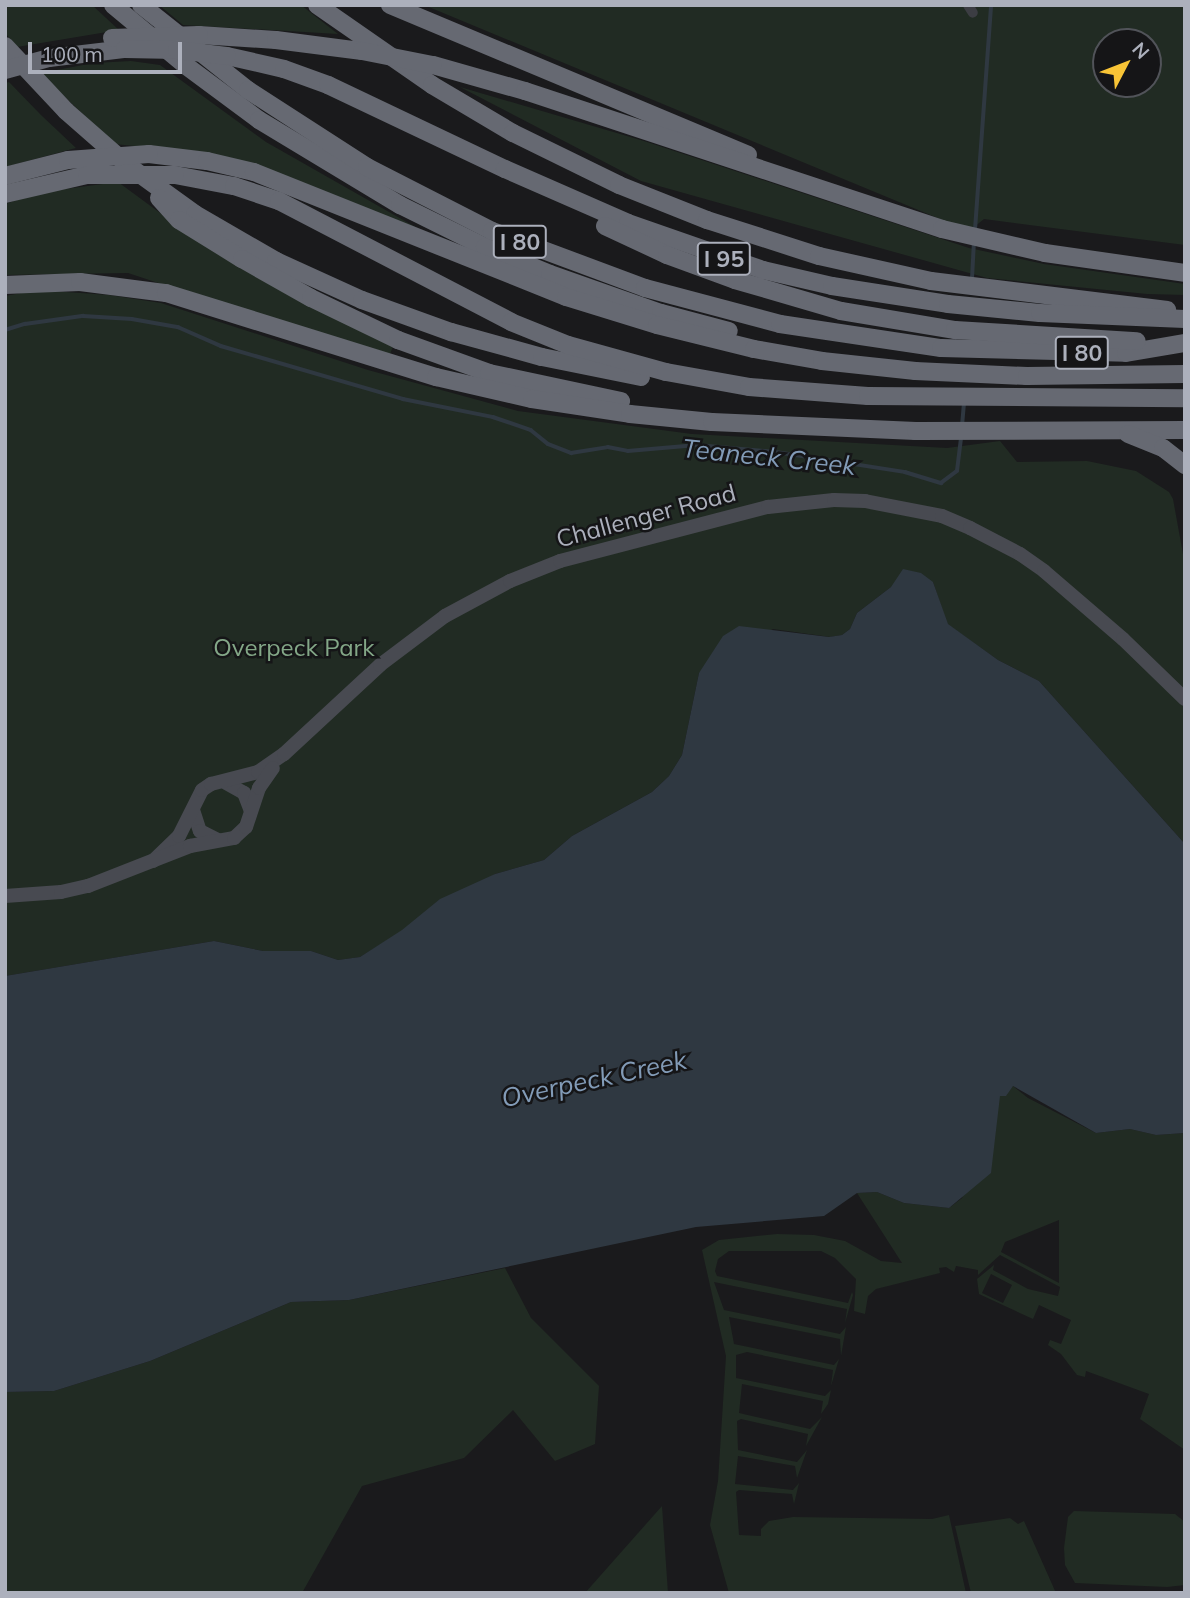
<!DOCTYPE html>
<html>
<head>
<meta charset="utf-8">
<style>
  body { margin:0 }
  #map { position:relative; width:1190px; height:1598px; overflow:hidden; background:#1a1a1c; font-family:Mulish,sans-serif }
  div>[style] { position:absolute }
  [style*='--x'] { left:calc(var(--x)*1px); top:calc(var(--y)*1px); width:calc(var(--w)*1px); rotate:calc(var(--a)*1deg) }
  .green>* { inset:0; background:#212b23 }
  .water>* { inset:0; background:#2f3841 }
  .stream>* { height:3.5px; margin:-1.75px; padding:0 1.75px; transform-origin:1.75px; border-radius:1.75px; background:#2f3841 }
  .street>* { height:10px; margin:-5px; padding:0 5px; transform-origin:5px; border-radius:5px; background:#3c3d43 }
  .secondary>* { height:14px; margin:-7px; padding:0 7px; transform-origin:7px; border-radius:7px; background:#484a51 }
  .highway>* { height:18px; margin:-9px; padding:0 9px; transform-origin:9px; border-radius:9px; background:#666972 }
  .highway-bridge>* { height:18px; margin:-9px; padding:0 9px; transform-origin:9px; border-radius:9px; background:#666972 }
  span { translate:-50% -50%; white-space:nowrap; text-align:center; line-height:1.15; -webkit-text-stroke:5px #151517; paint-order:stroke }
  .shield-label span { padding:2px 5px; background:#151517; border:2px solid; border-radius:5px; -webkit-text-stroke-width:0 }
  .shield-label { font-size:23px; color:#acb0bc; font-weight:700 }
  .street-label { font-size:24px; color:#acb0bc }
  .park-label { font-size:24px; color:#83a787 }
  .water-label { font-size:26px; color:#829bb7; font-style:italic }
  .frame { position:absolute; inset:0; border:7px solid #acb0bc; pointer-events:none }
  .north { position:absolute; left:1092px; top:28px; width:70px; height:70px; box-sizing:border-box; background:#151517; border:2px solid #515359; border-radius:50%; rotate:48deg; font-size:19px; font-weight:700; line-height:28px; text-align:center; color:#acb0bc }
  .north::after { content:''; display:block; margin:auto; width:24px; height:32px; background:#f8c436; clip-path:polygon(50% 0,100% 100%,50% 72%,0 100%) }
  .scale { position:absolute; left:28px; top:42px; width:154px; height:32px; box-sizing:border-box; border:4px solid #acb0bc; border-top:0; padding-left:9px; font-size:21px; line-height:24px; white-space:nowrap; color:#acb0bc; -webkit-text-stroke:5px #151517; paint-order:stroke }
</style>
</head>
<body>
<div id="map">
  <div class="green">
    <div style="clip-path:polygon(5px 5px,92px 5px,119px 30px,17px 47px,5px 33px)"></div>
    <div style="clip-path:polygon(159px 5px,301px 5px,338px 34px,183px 25px)"></div>
    <div style="clip-path:polygon(evenodd,424px 5px,1185px 5px,1185px 245px,984px 219px,969px 231px,424px 5px,1106px 42px,1148px 42px,1148px 84px,1106px 84px,1106px 42px)"></div>
    <div style="clip-path:polygon(131px 61px,160px 65px,266px 142px,426px 233px,185px 151px,114px 144px,40px 73px,94px 63px)"></div>
    <div style="clip-path:polygon(9px 82px,41px 115px,76px 148px,5px 167px,5px 83px)"></div>
    <div style="clip-path:polygon(460px 87px,644px 141px,969px 248px,1044px 264px,1185px 284px,1185px 295px,1147px 294px,987px 278px,641px 181px)"></div>
    <div style="clip-path:polygon(118px 182px,186px 232px,394px 344px,388px 359px,128px 273px,5px 275px,5px 204px,42px 192px)"></div>
    <div style="clip-path:polygon(38px 290px,109px 295px,161px 303px,368px 370px,518px 411px,692px 434px,947px 448px,1000px 441px,1017px 462px,1087px 461px,1136px 471px,1169px 492px,1173px 499px,1185px 565px,1185px 844px,1039px 681px,998px 660px,947px 624px,933px 582px,891px 587px,857px 613px,850px 629px,842px 635px,830px 637px,773px 629px,699px 673px,682px 755px,669px 776px,652px 792px,572px 836px,544px 860px,495px 874px,360px 957px,338px 960px,311px 951px,263px 951px,214px 941px,5px 976px,5px 296px)"></div>
    <div style="clip-path:polygon(evenodd,1013px 1086px,1028px 1098px,1096px 1133px,1130px 1129px,1156px 1135px,1185px 1133px,1185px 1450px,1140px 1419px,1149px 1394px,1086px 1371px,1085px 1377px,1077px 1375px,1061px 1354px,1048px 1345px,1050px 1340px,1061px 1344px,1071px 1320px,1039px 1305px,1033px 1319px,979px 1294px,977px 1279px,994px 1265px,993px 1270px,1028px 1289px,1058px 1296px,1060px 1287px,1000px 1255px,978px 1275px,978px 1270px,956px 1266px,954px 1272px,946px 1267px,939px 1268px,940px 1273px,876px 1289px,868px 1296px,865px 1314px,854px 1311px,856px 1279px,835px 1258px,821px 1251px,729px 1251px,718px 1259px,715px 1271px,717px 1276px,848px 1303px,852px 1292px,853px 1295px,845px 1323px,847px 1309px,714px 1282px,724px 1310px,840px 1334px,846px 1327px,841px 1356px,840px 1339px,729px 1317px,734px 1344px,834px 1365px,839px 1359px,831px 1386px,833px 1370px,747px 1352px,736px 1355px,736px 1378px,825px 1396px,831px 1390px,828px 1404px,821px 1414px,823px 1401px,742px 1384px,739px 1413px,810px 1429px,822px 1417px,806px 1446px,808px 1434px,741px 1419px,737px 1421px,738px 1450px,797px 1462px,807px 1450px,797px 1478px,795px 1466px,738px 1456px,735px 1484px,793px 1490px,799px 1483px,794px 1504px,792px 1494px,739px 1490px,736px 1492px,739px 1535px,761px 1536px,761px 1529px,769px 1521px,793px 1517px,932px 1519px,949px 1515px,966px 1593px,729px 1593px,710px 1525px,718px 1481px,726px 1356px,702px 1250px,719px 1240px,777px 1234px,814px 1235px,845px 1241px,881px 1261px,902px 1263px,857px 1193px,877px 1192px,904px 1203px,949px 1208px,962px 1198px,1000px 1095px,1013px 1086px,1059px 1220px,1059px 1283px,1001px 1252px,1005px 1242px,1059px 1220px,1013px 1086px,991px 1274px,1012px 1285px,1003px 1303px,982px 1293px,991px 1274px)"></div>
    <div style="clip-path:polygon(505px 1268px,531px 1318px,599px 1386px,595px 1444px,555px 1461px,513px 1410px,464px 1458px,362px 1486px,302px 1593px,5px 1593px,5px 1392px,54px 1391px,150px 1361px,291px 1302px,349px 1300px)"></div>
    <div style="clip-path:polygon(662px 1506px,668px 1593px,585px 1593px)"></div>
    <div style="clip-path:polygon(1074px 1511px,1175px 1514px,1185px 1522px,1185px 1585px,1167px 1587px,1075px 1583px,1065px 1565px,1064px 1548px,1068px 1517px)"></div>
    <div style="clip-path:polygon(1010px 1518px,1018px 1524px,1024px 1521px,1056px 1593px,971px 1593px,955px 1526px)"></div>
  </div>
  <div class="water">
    <div style="clip-path:polygon(903px 569px,921px 573px,933px 582px,948px 624px,998px 660px,1039px 681px,1185px 844px,1185px 1133px,1156px 1135px,1130px 1129px,1096px 1133px,1013px 1086px,1006px 1096px,1000px 1096px,991px 1173px,949px 1208px,904px 1203px,877px 1192px,857px 1193px,824px 1216px,696px 1227px,349px 1300px,291px 1302px,150px 1361px,54px 1391px,5px 1392px,5px 976px,214px 941px,263px 951px,311px 951px,338px 960px,360px 957px,402px 930px,440px 899px,495px 874px,544px 860px,572px 836px,652px 792px,669px 776px,682px 755px,699px 673px,723px 636px,739px 626px,829px 637px,842px 635px,850px 629px,857px 613px,891px 587px)"></div>
  </div>
  <div class="stream">
    <div style="--x:975;--y:230;--w:226;--a:-85.9"></div>
    <div style="--x:972;--y:279;--w:38;--a:-87"></div>
    <div style="--x:5;--y:330;--w:21;--a:-17"></div>
    <div style="--x:25;--y:324;--w:59;--a:-7.9"></div>
    <div style="--x:83;--y:316;--w:49;--a:3.5"></div>
    <div style="--x:132;--y:319;--w:47;--a:9.9"></div>
    <div style="--x:178;--y:327;--w:47;--a:23.8"></div>
    <div style="--x:221;--y:346;--w:190;--a:16.2"></div>
    <div style="--x:403;--y:399;--w:92;--a:11.3"></div>
    <div style="--x:493;--y:417;--w:40;--a:18.9"></div>
    <div style="--x:531;--y:430;--w:22;--a:39"></div>
    <div style="--x:548;--y:444;--w:25;--a:21"></div>
    <div style="--x:571;--y:453;--w:37;--a:-9"></div>
    <div style="--x:608;--y:447;--w:20;--a:11"></div>
    <div style="--x:628;--y:451;--w:69;--a:-5"></div>
    <div style="--x:697;--y:445;--w:79;--a:5.1"></div>
    <div style="--x:776;--y:452;--w:131;--a:8.8"></div>
    <div style="--x:905;--y:472;--w:38;--a:17"></div>
    <div style="--x:941;--y:483;--w:20;--a:-37"></div>
    <div style="--x:957;--y:471;--w:34;--a:-83"></div>
    <div style="--x:962;--y:426;--w:24;--a:-85"></div>
  </div>
  <div class="street">
    <div style="--x:968;--y:5;--w:9;--a:58"></div>
  </div>
  <div class="secondary">
    <div style="--x:226;--y:783;--w:21;--a:29"></div>
    <div style="--x:244;--y:793;--w:19;--a:69"></div>
    <div style="--x:193;--y:810;--w:22;--a:72"></div>
    <div style="--x:200;--y:831;--w:20;--a:27"></div>
    <div style="--x:153;--y:861;--w:36;--a:-44"></div>
    <div style="--x:179;--y:836;--w:51;--a:-63.4"></div>
    <div style="--x:202;--y:790;--w:11;--a:-34"></div>
    <div style="--x:211;--y:784;--w:49;--a:-14.3"></div>
    <div style="--x:258;--y:772;--w:32;--a:-35"></div>
    <div style="--x:284;--y:754;--w:131;--a:-42.8"></div>
    <div style="--x:380;--y:665;--w:81;--a:-37"></div>
    <div style="--x:445;--y:616;--w:74;--a:-28.3"></div>
    <div style="--x:510;--y:581;--w:54;--a:-21.8"></div>
    <div style="--x:560;--y:561;--w:215;--a:-14.6"></div>
    <div style="--x:768;--y:507;--w:66;--a:-6.1"></div>
    <div style="--x:834;--y:500;--w:31;--a:2"></div>
    <div style="--x:865;--y:501;--w:78;--a:11"></div>
    <div style="--x:942;--y:516;--w:30;--a:23"></div>
    <div style="--x:970;--y:528;--w:56;--a:27.5"></div>
    <div style="--x:1020;--y:554;--w:29;--a:35"></div>
    <div style="--x:1044;--y:571;--w:104;--a:40.7"></div>
    <div style="--x:1123;--y:639;--w:86;--a:44.1"></div>
    <div style="--x:5;--y:896;--w:56;--a:-4.1"></div>
    <div style="--x:61;--y:892;--w:28;--a:-13"></div>
    <div style="--x:88;--y:886;--w:110;--a:-21.4"></div>
    <div style="--x:190;--y:846;--w:45;--a:-10.3"></div>
    <div style="--x:234;--y:838;--w:16;--a:-43"></div>
    <div style="--x:246;--y:827;--w:41;--a:-71.6"></div>
    <div style="--x:259;--y:788;--w:24;--a:-55"></div>
  </div>
  <div class="highway">
    <div style="--x:113;--y:5;--w:94;--a:39.8"></div>
    <div style="--x:185;--y:65;--w:92;--a:36.6"></div>
    <div style="--x:259;--y:120;--w:165;--a:31.1"></div>
    <div style="--x:400;--y:205;--w:95;--a:26.3"></div>
    <div style="--x:485;--y:247;--w:70;--a:22.6"></div>
    <div style="--x:550;--y:274;--w:118;--a:19.4"></div>
    <div style="--x:661;--y:313;--w:70;--a:14.8"></div>
    <div style="--x:141;--y:5;--w:137;--a:38.5"></div>
    <div style="--x:248;--y:90;--w:142;--a:32.9"></div>
    <div style="--x:367;--y:167;--w:140;--a:27.1"></div>
    <div style="--x:492;--y:231;--w:163;--a:20.4"></div>
    <div style="--x:645;--y:288;--w:140;--a:14.9"></div>
    <div style="--x:780;--y:324;--w:163;--a:8.5"></div>
    <div style="--x:941;--y:348;--w:185;--a:1.5"></div>
    <div style="--x:1126;--y:353;--w:60;--a:-9.6"></div>
    <div style="--x:317;--y:5;--w:140;--a:34.8"></div>
    <div style="--x:432;--y:85;--w:94;--a:30.7"></div>
    <div style="--x:513;--y:133;--w:118;--a:26.1"></div>
    <div style="--x:619;--y:185;--w:95;--a:21.7"></div>
    <div style="--x:707;--y:220;--w:118;--a:17.8"></div>
    <div style="--x:819;--y:256;--w:115;--a:12.6"></div>
    <div style="--x:931;--y:281;--w:238;--a:7"></div>
    <div style="--x:390;--y:5;--w:388;--a:22.7"></div>
    <div style="--x:199;--y:35;--w:77;--a:3.7"></div>
    <div style="--x:276;--y:40;--w:87;--a:7.3"></div>
    <div style="--x:5;--y:46;--w:89;--a:46.8"></div>
    <div style="--x:66;--y:111;--w:85;--a:41.2"></div>
    <div style="--x:130;--y:167;--w:80;--a:35.9"></div>
    <div style="--x:195;--y:214;--w:94;--a:30.1"></div>
    <div style="--x:276;--y:261;--w:94;--a:24.4"></div>
    <div style="--x:362;--y:300;--w:95;--a:19.8"></div>
    <div style="--x:451;--y:332;--w:94;--a:15.4"></div>
    <div style="--x:542;--y:357;--w:101;--a:11.4"></div>
    <div style="--x:227;--y:56;--w:58;--a:12.8"></div>
    <div style="--x:284;--y:69;--w:47;--a:20"></div>
    <div style="--x:328;--y:85;--w:196;--a:25.4"></div>
    <div style="--x:505;--y:169;--w:134;--a:23.7"></div>
    <div style="--x:628;--y:223;--w:143;--a:19.2"></div>
    <div style="--x:763;--y:270;--w:71;--a:13.1"></div>
    <div style="--x:832;--y:286;--w:117;--a:8.8"></div>
    <div style="--x:948;--y:304;--w:92;--a:5.6"></div>
    <div style="--x:1040;--y:313;--w:145;--a:2.4"></div>
    <div style="--x:49;--y:58;--w:77;--a:-6.8"></div>
    <div style="--x:433;--y:65;--w:96;--a:15.8"></div>
    <div style="--x:525;--y:91;--w:439;--a:18.3"></div>
    <div style="--x:942;--y:229;--w:106;--a:13.1"></div>
    <div style="--x:1045;--y:253;--w:141;--a:8.1"></div>
    <div style="--x:149;--y:154;--w:58;--a:6.9"></div>
    <div style="--x:207;--y:161;--w:48;--a:13.2"></div>
    <div style="--x:254;--y:172;--w:336;--a:21.8"></div>
    <div style="--x:566;--y:297;--w:95;--a:17.1"></div>
    <div style="--x:657;--y:325;--w:100;--a:13.9"></div>
    <div style="--x:754;--y:349;--w:69;--a:10"></div>
    <div style="--x:822;--y:361;--w:94;--a:6.1"></div>
    <div style="--x:915;--y:371;--w:112;--a:2.6"></div>
    <div style="--x:1027;--y:376;--w:158;--a:-0.7"></div>
    <div style="--x:175;--y:175;--w:60;--a:10.6"></div>
    <div style="--x:234;--y:186;--w:47;--a:18.4"></div>
    <div style="--x:279;--y:201;--w:262;--a:27.5"></div>
    <div style="--x:511;--y:322;--w:61;--a:22"></div>
    <div style="--x:568;--y:345;--w:102;--a:15.4"></div>
    <div style="--x:666;--y:372;--w:84;--a:10.2"></div>
    <div style="--x:749;--y:387;--w:119;--a:4.3"></div>
    <div style="--x:868;--y:396;--w:317;--a:0.4"></div>
    <div style="--x:5;--y:176;--w:65;--a:-14.3"></div>
    <div style="--x:5;--y:194;--w:84;--a:-13"></div>
    <div style="--x:159;--y:198;--w:30;--a:48"></div>
    <div style="--x:179;--y:220;--w:74;--a:31.8"></div>
    <div style="--x:242;--y:259;--w:79;--a:29.5"></div>
    <div style="--x:311;--y:298;--w:97;--a:25.8"></div>
    <div style="--x:398;--y:340;--w:97;--a:19.9"></div>
    <div style="--x:489;--y:373;--w:135;--a:12"></div>
    <div style="--x:605;--y:226;--w:68;--a:25.1"></div>
    <div style="--x:667;--y:255;--w:72;--a:20.2"></div>
    <div style="--x:735;--y:280;--w:110;--a:16.3"></div>
    <div style="--x:841;--y:311;--w:116;--a:9.5"></div>
    <div style="--x:955;--y:330;--w:182;--a:3.5"></div>
    <div style="--x:5;--y:285;--w:75;--a:-2.3"></div>
    <div style="--x:80;--y:282;--w:87;--a:7.3"></div>
    <div style="--x:166;--y:293;--w:283;--a:17.3"></div>
    <div style="--x:436;--y:377;--w:98;--a:12.9"></div>
    <div style="--x:532;--y:399;--w:99;--a:8.7"></div>
    <div style="--x:630;--y:414;--w:82;--a:5.6"></div>
    <div style="--x:712;--y:422;--w:204;--a:2.5"></div>
    <div style="--x:916;--y:431;--w:269;--a:-0.2"></div>
    <div style="--x:1128;--y:434;--w:38;--a:22"></div>
    <div style="--x:1163;--y:448;--w:28;--a:38"></div>
  </div>
  <div class="highway-bridge">
    <div style="--x:112;--y:38;--w:87;--a:-2"></div>
    <div style="--x:125;--y:49;--w:52;--a:1.1"></div>
    <div style="--x:177;--y:50;--w:50;--a:6.8"></div>
    <div style="--x:362;--y:51;--w:72;--a:11.2"></div>
    <div style="--x:5;--y:70;--w:46;--a:-15.3"></div>
    <div style="--x:68;--y:160;--w:81;--a:-4.2"></div>
    <div style="--x:87;--y:175;--w:88;--a:0"></div>
  </div>
  <div class="shield-label">
    <span style="left:520px;top:242px">I 80</span>
    <span style="left:724px;top:259px">I 95</span>
    <span style="left:1082px;top:353px">I 80</span>
  </div>
  <div class="street-label">
    <span style="left:646px;top:516px;rotate:-15deg">Challenger Road</span>
  </div>
  <div class="park-label">
    <span style="left:294px;top:648px">Overpeck Park</span>
  </div>
  <div class="water-label">
    <span style="left:769px;top:457px;rotate:6deg">Teaneck Creek</span>
    <span style="left:594px;top:1079px;rotate:-12deg">Overpeck Creek</span>
  </div>
  <div class="frame"></div>
  <div class="north">N</div>
  <div class="scale">100 m</div>
</div>
</body>
</html>
